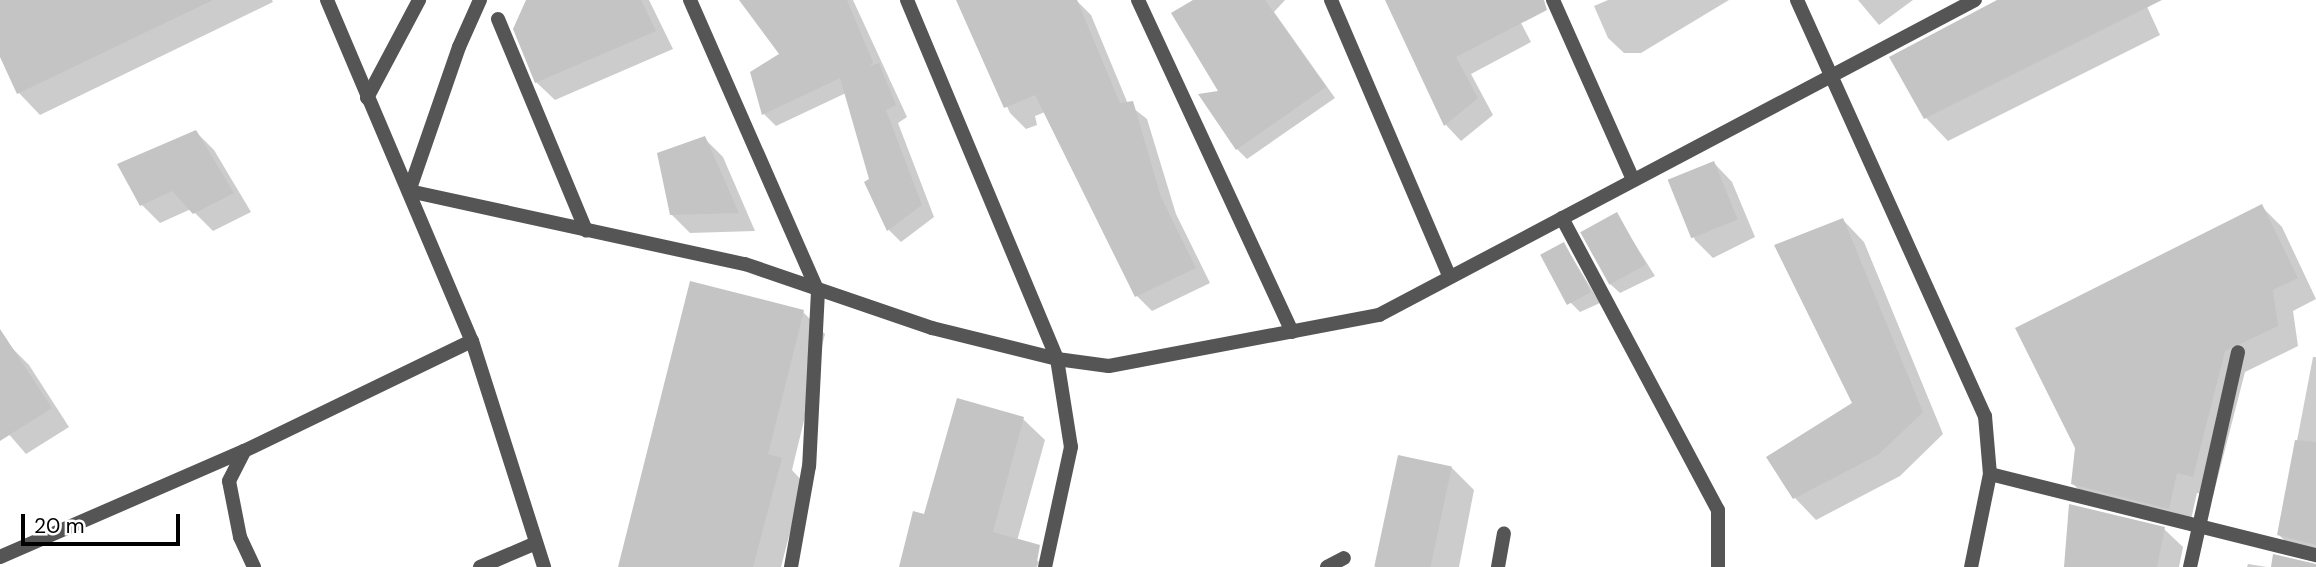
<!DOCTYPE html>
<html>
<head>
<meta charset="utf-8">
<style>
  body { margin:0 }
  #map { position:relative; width:2316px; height:567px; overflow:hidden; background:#fff; font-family:"DM Sans",sans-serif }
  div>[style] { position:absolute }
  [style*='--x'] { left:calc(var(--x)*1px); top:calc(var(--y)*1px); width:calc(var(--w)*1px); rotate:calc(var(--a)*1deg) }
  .shadow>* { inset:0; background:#0003 }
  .building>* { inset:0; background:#c4c4c4; transform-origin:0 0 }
  .service>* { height:14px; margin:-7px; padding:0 7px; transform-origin:7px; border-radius:7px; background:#555 }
  .minor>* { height:14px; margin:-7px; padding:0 7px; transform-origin:7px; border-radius:7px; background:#555 }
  span { translate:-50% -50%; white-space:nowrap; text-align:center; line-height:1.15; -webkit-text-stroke:5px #fff; paint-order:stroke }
  .scale { position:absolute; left:21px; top:514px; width:159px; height:32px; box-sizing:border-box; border:4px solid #000; border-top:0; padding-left:9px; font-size:21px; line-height:24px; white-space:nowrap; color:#000; -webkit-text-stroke:5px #fff; paint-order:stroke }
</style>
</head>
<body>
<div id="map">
  <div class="shadow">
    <div style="clip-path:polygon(0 0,272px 0,273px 2px,40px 115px,19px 93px,0 53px)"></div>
    <div style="clip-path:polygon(528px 0,649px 0,673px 49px,555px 100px,536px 82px)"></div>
    <div style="clip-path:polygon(741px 0,853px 0,907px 117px,898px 123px,934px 217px,901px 242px,889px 230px,866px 182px,871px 180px,846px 93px,776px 126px,764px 114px,752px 72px,781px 54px)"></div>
    <div style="clip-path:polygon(958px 0,1076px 0,1091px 15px,1128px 104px,1147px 119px,1176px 214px,1210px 283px,1152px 311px,1137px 296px,1045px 112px,1035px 116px,1037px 125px,1026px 129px,1010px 113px)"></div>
    <div style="clip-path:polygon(1197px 0,1285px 0,1274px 12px,1335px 98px,1247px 159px,1237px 149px)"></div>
    <div style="clip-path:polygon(1386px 0,1509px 0,1531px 42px,1471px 74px,1493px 115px,1461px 141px,1446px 125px)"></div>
    <div style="clip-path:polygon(1608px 0,1729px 0,1641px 53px,1624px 53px,1608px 38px,1594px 6px)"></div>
    <div style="clip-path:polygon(1858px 0,1913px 0,1879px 25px)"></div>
    <div style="clip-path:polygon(2001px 0,2144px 0,2160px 35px,1948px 141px,1926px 118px,1891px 58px)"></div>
    <div style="clip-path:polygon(196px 132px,214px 150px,251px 212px,213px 231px,191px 209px,160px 223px,142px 205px)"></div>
    <div style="clip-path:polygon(704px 138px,723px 157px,755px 231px,690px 233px,671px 214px)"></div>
    <div style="clip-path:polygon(1714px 163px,1732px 182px,1755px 237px,1713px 258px,1695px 240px,1672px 186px)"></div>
    <div style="clip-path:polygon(2262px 207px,2282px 227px,2316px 299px,2293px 311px,2298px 346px,2245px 372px,2213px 496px,2197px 493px,2189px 528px,2093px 504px,2072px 483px)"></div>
    <div style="clip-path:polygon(1616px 214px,1655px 276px,1620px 293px,1609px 283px)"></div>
    <div style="clip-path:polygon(1843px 220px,1864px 242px,1943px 434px,1900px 476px,1816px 520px,1795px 498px,1855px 403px)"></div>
    <div style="clip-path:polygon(1564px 244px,1600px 303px,1580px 312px,1570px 302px)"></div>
    <div style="clip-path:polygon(803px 312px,825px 334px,792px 470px,803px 482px,781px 567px,619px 567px)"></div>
    <div style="clip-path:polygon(11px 347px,29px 365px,69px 427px,26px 454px,0 424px,0 354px)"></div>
    <div style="clip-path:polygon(2313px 357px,2316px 357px,2316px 561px,2302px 558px,2279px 535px)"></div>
    <div style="clip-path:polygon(1023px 419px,1045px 440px,1017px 541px,1039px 562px,1037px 567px,900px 567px)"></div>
    <div style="clip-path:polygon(1451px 467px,1474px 490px,1459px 567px,1378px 567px)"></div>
    <div style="clip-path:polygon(2164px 529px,2183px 547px,2179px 567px,2065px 567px)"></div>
    <div style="clip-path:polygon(2248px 564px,2267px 567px,2247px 567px)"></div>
  </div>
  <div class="building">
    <div style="clip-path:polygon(0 0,213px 0,17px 94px,0 57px)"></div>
    <div style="clip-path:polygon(526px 0,641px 0,656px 31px,535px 83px,513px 29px)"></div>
    <div style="clip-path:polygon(739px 0,847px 0,873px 62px,870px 66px,879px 63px,896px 105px,886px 110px,922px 205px,887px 231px,864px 182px,869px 179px,840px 78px,762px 115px,750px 72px,779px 54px)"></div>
    <div style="clip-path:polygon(956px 0,1077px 0,1120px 103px,1133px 101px,1161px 197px,1196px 268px,1135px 297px,1035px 95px,1004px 108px)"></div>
    <div style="clip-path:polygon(1193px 0,1265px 0,1326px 87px,1236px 150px,1198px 94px,1218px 91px,1171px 13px)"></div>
    <div style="clip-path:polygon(1385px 0,1544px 0,1547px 10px,1456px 57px,1478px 98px,1444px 126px)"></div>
    <div style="clip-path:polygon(1997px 0,2162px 0,1924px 119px,1889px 57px)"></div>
    <div style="clip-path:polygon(196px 130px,234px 193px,193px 214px,172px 191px,140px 206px,117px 164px)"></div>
    <div style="clip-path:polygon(705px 136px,739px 213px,670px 215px,657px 153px)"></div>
    <div style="left:1714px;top:161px;width:63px;height:50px;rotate:68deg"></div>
    <div style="clip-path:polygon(2262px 204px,2298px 278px,2273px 290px,2278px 326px,2225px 351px,2193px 477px,2177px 473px,2169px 509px,2071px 484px,2075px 448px,2015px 328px)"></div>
    <div style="left:1617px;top:212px;width:60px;height:42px;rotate:61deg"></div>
    <div style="clip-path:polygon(1843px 218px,1923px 412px,1878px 455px,1793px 499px,1766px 457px,1852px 403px,1774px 245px)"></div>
    <div style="left:1564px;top:242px;width:57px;height:27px;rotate:62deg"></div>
    <div style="clip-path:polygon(690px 281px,804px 310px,768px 454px,782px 458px,753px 567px,618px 567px)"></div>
    <div style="clip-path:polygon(0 329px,52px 408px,0 441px)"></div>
    <div style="clip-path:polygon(957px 398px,1024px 417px,993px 532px,1040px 545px,1036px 567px,899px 567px,913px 511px,924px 514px)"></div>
    <div style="clip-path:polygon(2295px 440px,2316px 442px,2316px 545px,2277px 535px)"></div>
    <div style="left:1398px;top:455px;width:55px;height:114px;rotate:12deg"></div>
    <div style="clip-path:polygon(2069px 504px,2165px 527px,2157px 567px,2064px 567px)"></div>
    <div style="clip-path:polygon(2273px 554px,2316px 564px,2316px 567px,2271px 567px)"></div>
  </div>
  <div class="service">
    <div style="--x:254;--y:567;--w:33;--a:-115"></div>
    <div style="--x:240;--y:537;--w:57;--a:-101.1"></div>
    <div style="--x:229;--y:481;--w:34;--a:-63"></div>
    <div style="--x:244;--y:451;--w:253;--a:-25.8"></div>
    <div style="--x:480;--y:567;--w:61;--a:-23.2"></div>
  </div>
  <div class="minor">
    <div style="--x:327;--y:0;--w:371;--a:67"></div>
    <div style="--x:472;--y:341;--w:237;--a:72.3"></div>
    <div style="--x:480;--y:0;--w:51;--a:114.1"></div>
    <div style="--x:459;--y:47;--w:152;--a:109.1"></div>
    <div style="--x:409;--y:191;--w:344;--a:12.3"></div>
    <div style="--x:745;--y:264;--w:198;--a:18.9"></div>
    <div style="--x:932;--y:328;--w:129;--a:13.9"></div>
    <div style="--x:1057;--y:359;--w:52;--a:7.7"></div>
    <div style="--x:1109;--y:366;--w:275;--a:-10.7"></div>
    <div style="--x:1379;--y:315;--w:674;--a:-27.86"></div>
    <div style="--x:690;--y:0;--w:318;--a:66.3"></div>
    <div style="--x:818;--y:291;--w:175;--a:92.9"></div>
    <div style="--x:809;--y:466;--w:103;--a:100.1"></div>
    <div style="--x:907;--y:0;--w:389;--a:67.3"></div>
    <div style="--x:1057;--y:359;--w:89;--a:81"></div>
    <div style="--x:1071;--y:447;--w:123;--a:102.2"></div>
    <div style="--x:1138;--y:0;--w:366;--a:65.1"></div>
    <div style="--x:1331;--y:0;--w:301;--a:66.8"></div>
    <div style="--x:1553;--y:0;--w:197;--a:66"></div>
    <div style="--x:1797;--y:0;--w:457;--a:65.7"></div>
    <div style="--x:1985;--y:416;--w:58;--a:85.1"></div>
    <div style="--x:1990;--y:474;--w:95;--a:101.5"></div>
    <div style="--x:498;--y:19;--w:229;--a:67.4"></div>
    <div style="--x:367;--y:98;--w:111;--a:-62"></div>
    <div style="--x:1562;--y:218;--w:331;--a:61.9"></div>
    <div style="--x:1718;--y:510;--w:57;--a:90"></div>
    <div style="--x:1990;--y:474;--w:336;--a:14"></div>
    <div style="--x:0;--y:557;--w:266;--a:-23.5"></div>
    <div style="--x:1327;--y:567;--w:19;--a:-28"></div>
    <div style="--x:1498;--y:567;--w:34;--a:-80"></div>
    <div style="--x:2190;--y:567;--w:220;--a:-77.4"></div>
  </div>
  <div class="scale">20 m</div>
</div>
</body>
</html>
